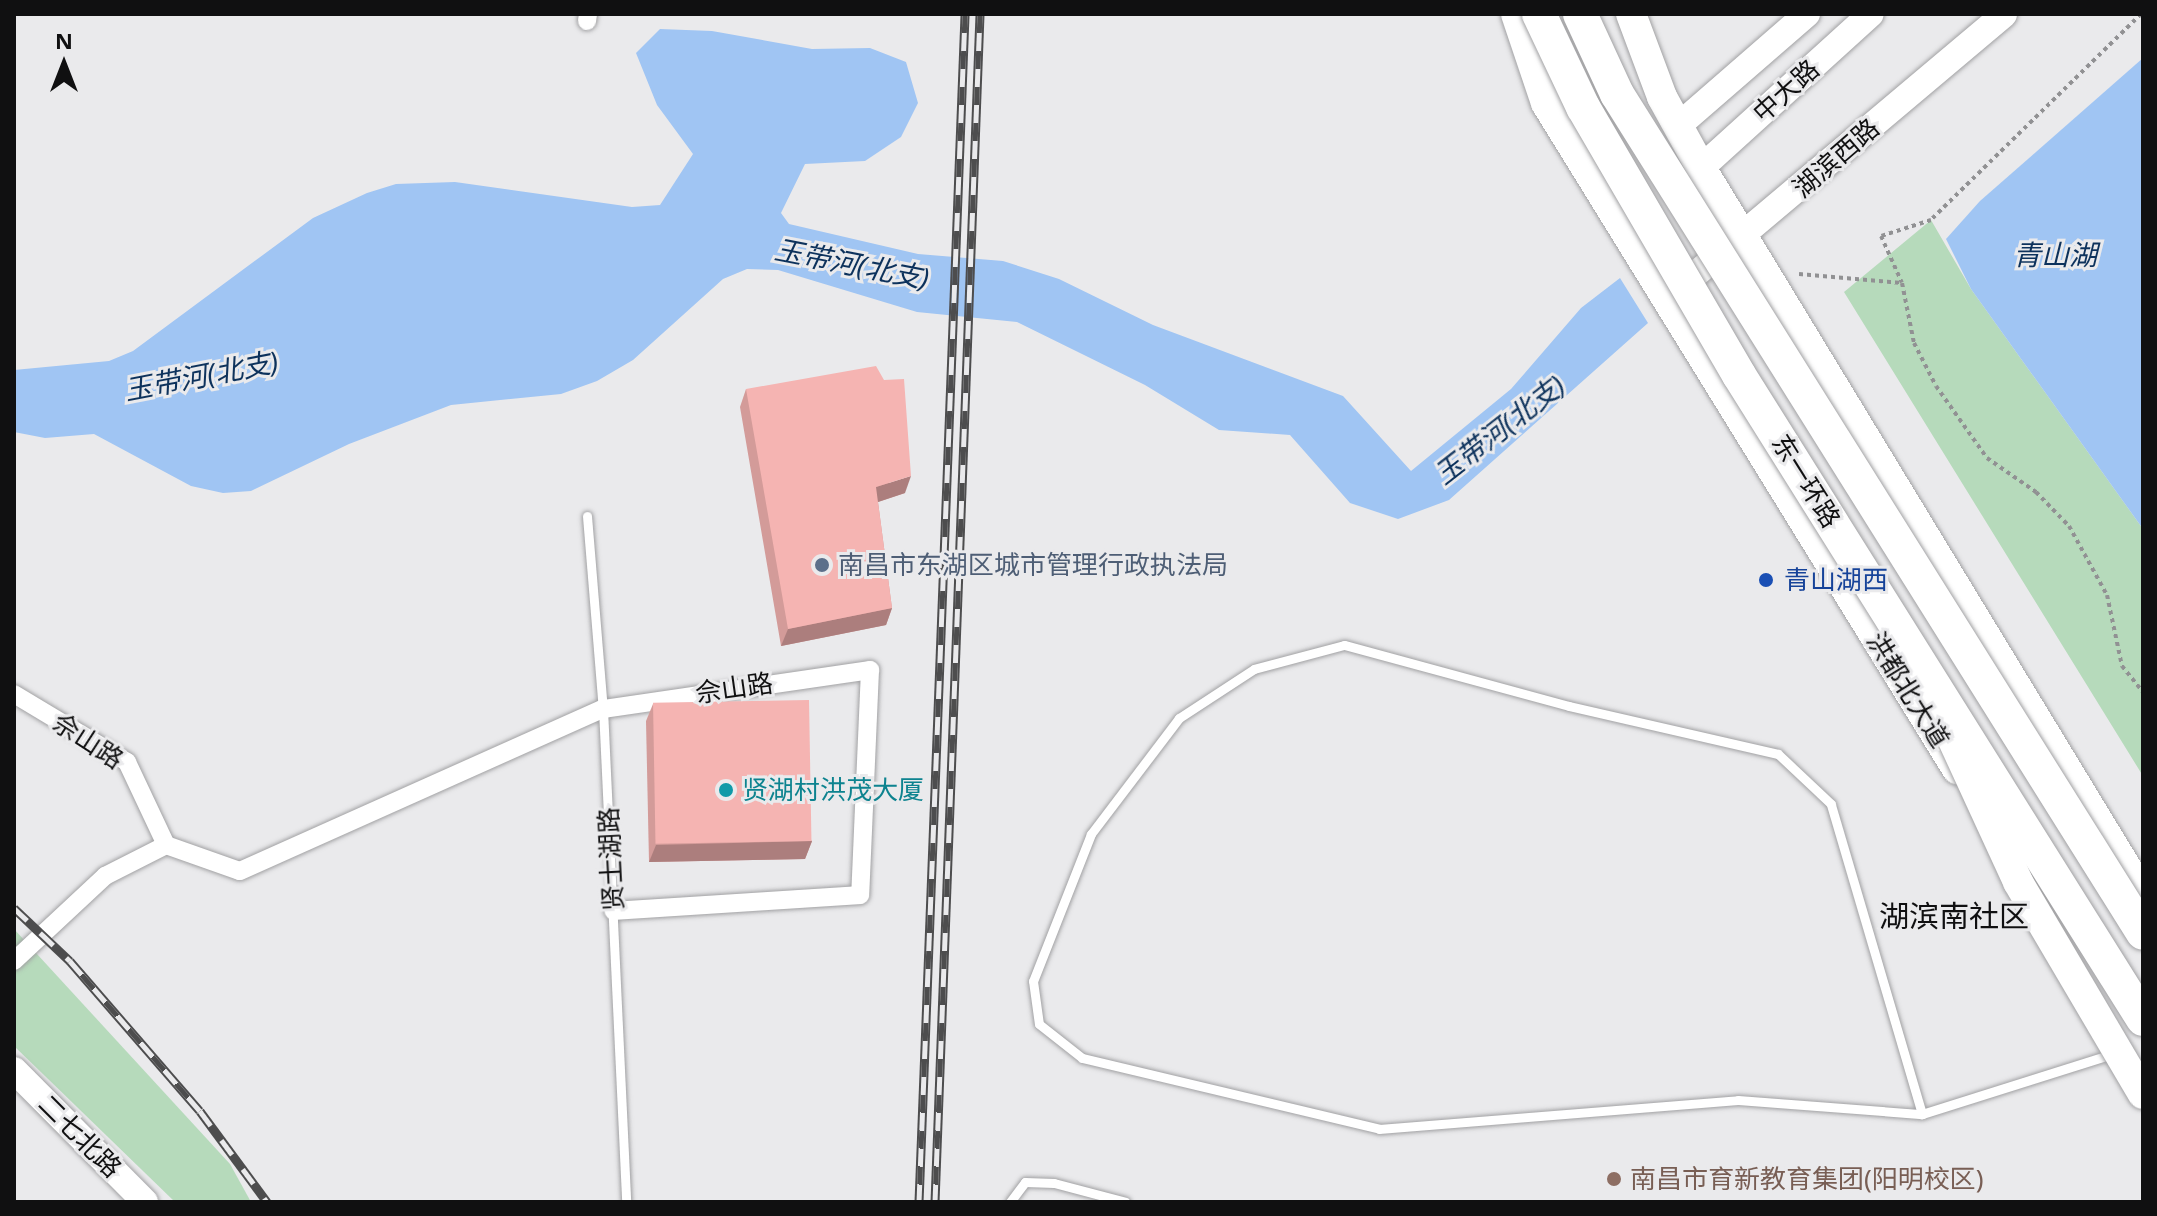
<!DOCTYPE html>
<html>
<head>
<meta charset="utf-8">
<style>
  body { margin:0 }
  #map { position:relative; width:2157px; height:1216px; overflow:hidden; background:#eaeaec; font-family:"Noto Sans","Noto Sans SC",sans-serif }
  div>[style] { position:absolute }
  [style*='--x'] { left:calc(var(--x)*1px); top:calc(var(--y)*1px); width:calc(var(--w)*1px); rotate:calc(var(--a)*1deg) }
  .green>* { inset:0; background:#b6dabb }
  .water>* { inset:0; background:#a0c5f3 }
  .path>* { height:4px; margin-top:-2px; transform-origin:0; background:repeating-linear-gradient(90deg,#919193 0 4px,transparent 0 8px) }
  .roads { filter:drop-shadow(0 0 2px #a1a1a3) drop-shadow(0 0 2px #a1a1a3) }
  .lane>* { height:9px; margin:-4.5px; padding:0 4.5px; transform-origin:4.5px; border-radius:4.5px; background:#fff }
  .street>* { height:18px; margin:-9px; padding:0 9px; transform-origin:9px; border-radius:9px; background:#fff }
  .secondary>* { height:26px; margin:-13px; padding:0 13px; transform-origin:13px; border-radius:13px; background:#fff }
  .primary>* { height:30px; margin:-15px; padding:0 15px; transform-origin:15px; border-radius:15px; background:#fff }
  .rail>* { height:9px; margin-top:-4.5px; transform-origin:0; background:repeating-linear-gradient(90deg,#eaeaec 0 18px,#4d4d4e 0 36px); box-sizing:border-box; border-block:2px solid #4d4d4e }
  .bridges { filter:drop-shadow(0 0 2px #a1a1a3) drop-shadow(0 0 2px #a1a1a3) }
  .primary-bridge>* { height:30px; margin:-15px; padding:0 15px; transform-origin:15px; border-radius:15px; background:#fff }
  .highway-bridge>* { height:34px; margin:-17px; padding:0 17px; transform-origin:17px; border-radius:17px; background:#fff }
  .wall>* { inset:0; background:#d39b99 }
  .shaded-wall>* { inset:0; background:#ac7e7d }
  .building>* { inset:0; background:#f5b4b2; transform-origin:0 0 }
  .dots>* { width:22px; height:22px; translate:-50% -50%; box-sizing:border-box; border:4px solid #eaeaec; border-radius:50% }
  span { translate:-50% -50%; white-space:nowrap; text-align:center; line-height:1.15; -webkit-text-stroke:6px #eaeaec; paint-order:stroke }
  .street-label { font-size:26px; color:#101011 }
  .service-label { font-size:26px; color:#4e5e75 }
  .left { translate:0 -50%; text-align:left }
  .transit-label { font-size:26px; color:#164399 }
  .culture-label { font-size:26px; color:#0d838f }
  .education-label { font-size:26px; color:#785e54 }
  .water-label { font-size:28px; color:#0d325c; font-style:italic }
  .quarter-label { font-size:30px; color:#101011 }
  .frame { position:absolute; inset:0; border:16px solid #101011; pointer-events:none }
  .north { position:absolute; left:24px; top:24px; width:80px; height:80px; -webkit-text-stroke:6px #eaeaec; paint-order:stroke; rotate:0deg; font-size:22px; font-weight:700; line-height:32px; text-align:center; color:#101011 }
  .north::after { content:''; display:block; margin:auto; width:28px; height:36px; background:#101011; clip-path:polygon(50% 0,100% 100%,50% 72%,0 100%) }
</style>
</head>
<body>
<div id="map">
  <div class="green">
    <div style="clip-path:polygon(1931px 220px,1971px 289px,2143px 529px,2143px 776px,1844px 292px)"></div>
    <div style="clip-path:polygon(14px 929px,230px 1164px,251px 1202px,175px 1202px,14px 1046px)"></div>
  </div>
  <div class="water">
    <div style="clip-path:polygon(660px 29px,712px 31px,812px 49px,870px 48px,906px 62px,918px 103px,901px 137px,865px 161px,805px 164px,781px 213px,789px 224px,918px 254px,1003px 261px,1059px 279px,1153px 325px,1343px 396px,1411px 471px,1511px 389px,1581px 308px,1620px 278px,1648px 323px,1449px 500px,1398px 519px,1350px 503px,1290px 435px,1219px 430px,1145px 385px,1017px 322px,917px 312px,778px 270px,747px 269px,723px 279px,633px 360px,597px 381px,561px 394px,451px 405px,349px 444px,251px 491px,223px 493px,191px 486px,94px 434px,45px 438px,14px 432px,14px 370px,109px 361px,133px 351px,313px 218px,367px 193px,396px 184px,455px 182px,632px 207px,660px 205px,693px 154px,657px 105px,636px 53px)"></div>
    <div style="clip-path:polygon(2143px 58px,2143px 529px,1971px 289px,1946px 239px,1980px 201px)"></div>
  </div>
  <div class="path">
    <div style="--x:2141;--y:14;--w:294;--a:135.6"></div>
    <div style="--x:1931;--y:220;--w:52;--a:162.3"></div>
    <div style="--x:1881;--y:236;--w:51;--a:65.9"></div>
    <div style="--x:1902;--y:283;--w:61;--a:78.7"></div>
    <div style="--x:1914;--y:343;--w:48;--a:62.9"></div>
    <div style="--x:1936;--y:386;--w:88;--a:54.7"></div>
    <div style="--x:1987;--y:458;--w:60;--a:34.8"></div>
    <div style="--x:2036;--y:492;--w:47;--a:45.9"></div>
    <div style="--x:2069;--y:526;--w:79;--a:61.2"></div>
    <div style="--x:2107;--y:595;--w:73;--a:78.1"></div>
    <div style="--x:2122;--y:666;--w:33;--a:51"></div>
    <div style="--x:1799;--y:274;--w:103;--a:5"></div>
  </div>
  <div class="roads">
    <div class="lane">
      <div style="--x:587;--y:516;--w:194;--a:85.3"></div>
      <div style="--x:603;--y:709;--w:494;--a:87.3"></div>
      <div style="--x:1922;--y:1114;--w:323;--a:-106.4"></div>
      <div style="--x:1831;--y:804;--w:73;--a:-136.7"></div>
      <div style="--x:1778;--y:754;--w:214;--a:-167.1"></div>
      <div style="--x:1569;--y:706;--w:233;--a:-164.8"></div>
      <div style="--x:1344;--y:645;--w:93;--a:165.1"></div>
      <div style="--x:1254;--y:669;--w:90;--a:146.8"></div>
      <div style="--x:1179;--y:718;--w:146;--a:127.2"></div>
      <div style="--x:1091;--y:834;--w:158;--a:111.5"></div>
      <div style="--x:1033;--y:981;--w:43;--a:82.1"></div>
      <div style="--x:1039;--y:1024;--w:55;--a:38.3"></div>
      <div style="--x:1082;--y:1058;--w:305;--a:13.4"></div>
      <div style="--x:1379;--y:1129;--w:360;--a:-4.6"></div>
      <div style="--x:1738;--y:1100;--w:185;--a:4.4"></div>
      <div style="--x:1922;--y:1114;--w:202;--a:-17.5"></div>
      <div style="--x:1010;--y:1202;--w:25;--a:-53"></div>
      <div style="--x:1025;--y:1182;--w:29;--a:2"></div>
      <div style="--x:1054;--y:1183;--w:74;--a:14.8"></div>
    </div>
    <div class="street">
      <div style="--x:587;--y:21;--w:7;--a:-82"></div>
      <div style="--x:14;--y:694;--w:132;--a:31"></div>
      <div style="--x:127;--y:762;--w:92;--a:64.8"></div>
      <div style="--x:166;--y:845;--w:78;--a:19.4"></div>
      <div style="--x:240;--y:871;--w:398;--a:-24.1"></div>
      <div style="--x:603;--y:709;--w:270;--a:-8.3"></div>
      <div style="--x:870;--y:670;--w:225;--a:92.5"></div>
      <div style="--x:860;--y:895;--w:247;--a:176.3"></div>
      <div style="--x:14;--y:961;--w:125;--a:-43"></div>
      <div style="--x:105;--y:876;--w:68;--a:-26.9"></div>
    </div>
    <div class="secondary">
      <div style="--x:1678;--y:126;--w:171;--a:-41"></div>
      <div style="--x:1701;--y:168;--w:229;--a:-42.2"></div>
      <div style="--x:1672;--y:294;--w:434;--a:-40.1"></div>
      <div style="--x:14;--y:1070;--w:186;--a:45.2"></div>
    </div>
    <div class="primary">
      <div style="--x:1516;--y:14;--w:94;--a:71.4"></div>
      <div style="--x:1546;--y:103;--w:783;--a:58.32"></div>
      <div style="--x:1631;--y:14;--w:89;--a:69.5"></div>
      <div style="--x:1662;--y:97;--w:81;--a:61.2"></div>
      <div style="--x:1701;--y:168;--w:851;--a:58.7"></div>
    </div>
  </div>
  <div class="rail">
    <div style="--x:14;--y:908;--w:77;--a:43.4"></div>
    <div style="--x:70;--y:961;--w:198;--a:49.1"></div>
    <div style="--x:200;--y:1111;--w:113;--a:53.6"></div>
    <div style="--x:919;--y:1202;--w:1189;--a:-87.78"></div>
    <div style="--x:935;--y:1202;--w:1189;--a:-87.83"></div>
  </div>
  <div class="bridges">
    <div class="primary-bridge">
      <div style="--x:1951;--y:736;--w:161;--a:65.3"></div>
      <div style="--x:2018;--y:882;--w:246;--a:59.5"></div>
    </div>
    <div class="highway-bridge">
      <div style="--x:1539;--y:14;--w:103;--a:64.7"></div>
      <div style="--x:1583;--y:107;--w:310;--a:59.8"></div>
      <div style="--x:1739;--y:375;--w:760;--a:57.9"></div>
      <div style="--x:1580;--y:14;--w:88;--a:65.2"></div>
      <div style="--x:1617;--y:94;--w:990;--a:57.91"></div>
    </div>
  </div>
  <div class="wall">
    <div style="clip-path:polygon(746px 389px,905px 493px,878px 502px,892px 608px,886px 625px,781px 646px,740px 407px)"></div>
    <div style="clip-path:polygon(653px 704px,812px 841px,805px 859px,649px 862px,646px 721px)"></div>
  </div>
  <div class="shaded-wall">
    <div style="clip-path:polygon(911px 476px,905px 493px,869px 505px,876px 487px)"></div>
    <div style="clip-path:polygon(892px 608px,886px 625px,781px 646px,788px 629px)"></div>
    <div style="clip-path:polygon(812px 841px,805px 859px,649px 862px,656px 845px)"></div>
  </div>
  <div class="building">
    <div style="clip-path:polygon(876px 366px,884px 380px,904px 379px,911px 476px,876px 487px,892px 608px,788px 629px,746px 389px)"></div>
    <div style="left:809px;top:700px;width:141px;height:156px;rotate:89deg"></div>
  </div>
  <div class="dots">
    <div style="left:822px;top:565px;background:#5c6f8a"></div>
    <div style="left:1766px;top:580px;background:#1a4fb4"></div>
    <div style="left:726px;top:790px;background:#0f9aa8"></div>
    <div style="left:1614px;top:1179px;background:#8d6e63"></div>
  </div>
  <div class="street-label">
    <span style="left:1786px;top:91px;rotate:-42deg">中大路</span>
    <span style="left:1836px;top:158px;rotate:-41deg">湖滨西路</span>
    <span style="left:1806px;top:481px;rotate:58deg">东一环路</span>
    <span style="left:734px;top:688px;rotate:-8deg">佘山路</span>
    <span style="left:1908px;top:690px;rotate:58deg">洪都北大道</span>
    <span style="left:88px;top:741px;rotate:33deg">佘山路</span>
    <span style="left:611px;top:859px;rotate:-93deg">贤士湖路</span>
    <span style="left:80px;top:1136px;rotate:45deg">二七北路</span>
  </div>
  <div class="service-label">
    <span class="left" style="left:838px;top:565px">南昌市东湖区城市管理行政执法局</span>
  </div>
  <div class="transit-label">
    <span class="left" style="left:1784px;top:580px">青山湖西</span>
  </div>
  <div class="culture-label">
    <span class="left" style="left:742px;top:790px">贤湖村洪茂大厦</span>
  </div>
  <div class="education-label">
    <span class="left" style="left:1630px;top:1179px">南昌市育新教育集团(阳明校区)</span>
  </div>
  <div class="water-label">
    <span style="left:2055px;top:254px">青山湖</span>
    <span style="left:852px;top:263px;rotate:11deg">玉带河(北支)</span>
    <span style="left:201px;top:375px;rotate:-11deg">玉带河(北支)</span>
    <span style="left:1499px;top:429px;rotate:-38deg">玉带河(北支)</span>
  </div>
  <div class="quarter-label">
    <span style="left:1954px;top:916px">湖滨南社区</span>
  </div>
  <div class="frame"></div>
  <div class="north">N</div>
</div>
</body>
</html>
